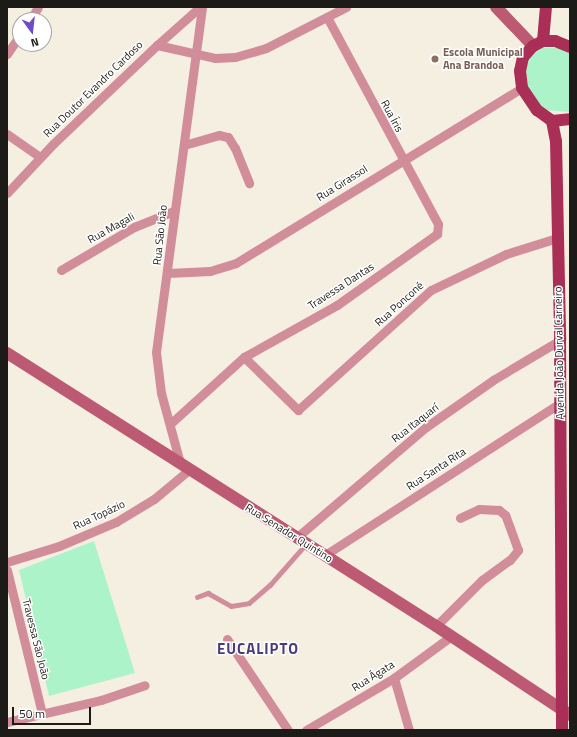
<!DOCTYPE html>
<html>
<head>
<meta charset="utf-8">
<style>
  body { margin:0 }
  #map { position:relative; width:577px; height:737px; overflow:hidden; background:#f5efe2; font-family:"Titillium Web",sans-serif }
  div>[style] { position:absolute }
  [style*='--x'] { left:calc(var(--x)*1px); top:calc(var(--y)*1px); width:calc(var(--w)*1px); rotate:calc(var(--a)*1deg) }
  .green>* { inset:0; background:#adf3ca }
  .lane>* { height:4.5px; margin:-2.25px; padding:0 2.25px; transform-origin:2.25px; border-radius:2.25px; background:#d28d9b }
  .street>* { height:9px; margin:-4.5px; padding:0 4.5px; transform-origin:4.5px; border-radius:4.5px; background:#d28d9b }
  .secondary>* { height:12px; margin:-6px; padding:0 6px; transform-origin:6px; border-radius:6px; background:#bd5a73 }
  .primary>* { height:12px; margin:-6px; padding:0 6px; transform-origin:6px; border-radius:6px; background:#aa2f56 }
  .dots>* { width:11px; height:11px; translate:-50% -50%; box-sizing:border-box; border:2px solid #fff; border-radius:50% }
  span { translate:-50% -50%; white-space:nowrap; text-align:center; line-height:1.15; -webkit-text-stroke:3px #fff; paint-order:stroke }
  .education-label { font-size:11px; color:#785e54; font-weight:700 }
  .left { translate:0 -50%; text-align:left }
  .street-label { font-size:11px; color:#1d1b17 }
  .district-label { font-size:15px; color:#4a3c79; font-weight:700; letter-spacing:1px }
  .frame { position:absolute; inset:0; border:8px solid #1d1b17; pointer-events:none }
  .north { position:absolute; left:12px; top:12px; width:40px; height:40px; box-sizing:border-box; background:#fff; border:1px solid #a5a4a2; border-radius:50%; rotate:165deg; font-size:11px; font-weight:700; line-height:16px; text-align:center; color:#1d1b17 }
  .north::after { content:''; display:block; margin:auto; width:14px; height:18px; background:#6f4dc7; clip-path:polygon(50% 0,100% 100%,50% 72%,0 100%) }
  .scale { position:absolute; left:12px; top:707px; width:79px; height:18px; box-sizing:border-box; border:2px solid #1d1b17; border-top:0; padding-left:5px; font-size:12px; line-height:14px; white-space:nowrap; color:#1d1b17; -webkit-text-stroke:3px #fff; paint-order:stroke }
</style>
</head>
<body>
<div id="map">
  <div class="green">
    <div style="clip-path:polygon(540px 48px,563px 48px,570px 54px,570px 112px,544px 110px,528px 88px,525px 64px)"></div>
    <div style="clip-path:polygon(94px 541px,135px 673px,49px 696px,19px 570px)"></div>
  </div>
  <div class="lane">
    <div style="--x:197;--y:597;--w:12;--a:-20"></div>
    <div style="--x:208;--y:593;--w:26;--a:29"></div>
    <div style="--x:231;--y:606;--w:18;--a:-9"></div>
    <div style="--x:249;--y:603;--w:28;--a:-41"></div>
    <div style="--x:270;--y:585;--w:55;--a:-48.7"></div>
  </div>
  <div class="street">
    <div style="--x:30;--y:20;--w:15;--a:-58"></div>
    <div style="--x:157;--y:45;--w:59;--a:12.6"></div>
    <div style="--x:215;--y:58;--w:20;--a:-3"></div>
    <div style="--x:235;--y:57;--w:32;--a:-16"></div>
    <div style="--x:266;--y:48;--w:90;--a:-27.1"></div>
    <div style="--x:7;--y:54;--w:23;--a:-56"></div>
    <div style="--x:7;--y:134;--w:40;--a:34.9"></div>
    <div style="--x:184;--y:145;--w:36;--a:-16"></div>
    <div style="--x:219;--y:135;--w:9;--a:13"></div>
    <div style="--x:228;--y:137;--w:13;--a:58"></div>
    <div style="--x:235;--y:148;--w:38;--a:68"></div>
    <div style="--x:7;--y:193;--w:67;--a:-46.8"></div>
    <div style="--x:53;--y:144;--w:144;--a:-43.6"></div>
    <div style="--x:157;--y:45;--w:57;--a:-41.5"></div>
    <div style="--x:61;--y:270;--w:85;--a:-30.5"></div>
    <div style="--x:134;--y:227;--w:43;--a:-21.8"></div>
    <div style="--x:168;--y:273;--w:42;--a:-2.7"></div>
    <div style="--x:210;--y:271;--w:27;--a:-17"></div>
    <div style="--x:236;--y:263;--w:335;--a:-31.5"></div>
    <div style="--x:244;--y:357;--w:76;--a:44.5"></div>
    <div style="--x:298;--y:410;--w:179;--a:-42.1"></div>
    <div style="--x:431;--y:290;--w:83;--a:-25.6"></div>
    <div style="--x:506;--y:254;--w:53;--a:-17.4"></div>
    <div style="--x:170;--y:424;--w:100;--a:-42.2"></div>
    <div style="--x:244;--y:357;--w:107;--a:-29.2"></div>
    <div style="--x:337;--y:305;--w:123;--a:-35.4"></div>
    <div style="--x:437;--y:234;--w:10;--a:-84"></div>
    <div style="--x:438;--y:224;--w:235;--a:-118.2"></div>
    <div style="--x:180;--y:463;--w:73;--a:-105.2"></div>
    <div style="--x:161;--y:393;--w:41;--a:-97"></div>
    <div style="--x:156;--y:352;--w:348;--a:-82.4"></div>
    <div style="--x:296;--y:538;--w:171;--a:-40.5"></div>
    <div style="--x:426;--y:427;--w:82;--a:-35"></div>
    <div style="--x:493;--y:380;--w:78;--a:-30.8"></div>
    <div style="--x:325;--y:555;--w:280;--a:-32.9"></div>
    <div style="--x:7;--y:562;--w:54;--a:-17.1"></div>
    <div style="--x:59;--y:546;--w:62;--a:-22.8"></div>
    <div style="--x:116;--y:522;--w:44;--a:-31.2"></div>
    <div style="--x:154;--y:499;--w:47;--a:-39.8"></div>
    <div style="--x:7;--y:570;--w:148;--a:76.3"></div>
    <div style="--x:436;--y:626;--w:65;--a:-45"></div>
    <div style="--x:482;--y:580;--w:34;--a:-36"></div>
    <div style="--x:510;--y:560;--w:13;--a:-51"></div>
    <div style="--x:518;--y:550;--w:37;--a:-110"></div>
    <div style="--x:505;--y:515;--w:8;--a:-140"></div>
    <div style="--x:499;--y:510;--w:20;--a:-177"></div>
    <div style="--x:479;--y:509;--w:21;--a:155"></div>
    <div style="--x:227;--y:639;--w:110;--a:56.2"></div>
    <div style="--x:394;--y:678;--w:54;--a:73.9"></div>
    <div style="--x:7;--y:722;--w:97;--a:-13.2"></div>
    <div style="--x:101;--y:700;--w:46;--a:-18.8"></div>
    <div style="--x:306;--y:730;--w:102;--a:-30.6"></div>
    <div style="--x:394;--y:678;--w:69;--a:-36.2"></div>
  </div>
  <div class="secondary">
    <div style="--x:496;--y:7;--w:54;--a:46.5"></div>
    <div style="--x:7;--y:353;--w:508;--a:32.47"></div>
    <div style="--x:436;--y:626;--w:161;--a:33.6"></div>
  </div>
  <div class="primary">
    <div style="--x:543;--y:41;--w:34;--a:-85"></div>
    <div style="--x:570;--y:47;--w:16;--a:-158"></div>
    <div style="--x:555;--y:41;--w:12;--a:180"></div>
    <div style="--x:543;--y:41;--w:11;--a:153"></div>
    <div style="--x:533;--y:46;--w:15;--a:132"></div>
    <div style="--x:523;--y:57;--w:14;--a:102"></div>
    <div style="--x:520;--y:71;--w:17;--a:83"></div>
    <div style="--x:522;--y:88;--w:27;--a:56"></div>
    <div style="--x:537;--y:110;--w:19;--a:36"></div>
    <div style="--x:552;--y:121;--w:18;--a:-6"></div>
    <div style="--x:552;--y:121;--w:20;--a:79"></div>
    <div style="--x:556;--y:141;--w:199;--a:88.8"></div>
    <div style="--x:560;--y:340;--w:390;--a:89.7"></div>
  </div>
  <div class="dots">
    <div style="left:435px;top:59px;background:#8d6e63"></div>
  </div>
  <div class="education-label">
    <span class="left" style="left:443px;top:59px">Escola Municipal<br>Ana Brandoa</span>
  </div>
  <div class="street-label">
    <span style="left:93px;top:89px;rotate:-44deg">Rua Doutor Evandro Cardoso</span>
    <span style="left:392px;top:116px;rotate:62deg">Rua Íris</span>
    <span style="left:342px;top:183px;rotate:-32deg">Rua Girassol</span>
    <span style="left:111px;top:228px;rotate:-29deg">Rua Magali</span>
    <span style="left:160px;top:235px;rotate:-84deg">Rua São João</span>
    <span style="left:341px;top:286px;rotate:-33deg">Travessa Dantas</span>
    <span style="left:399px;top:304px;rotate:-42deg">Rua Ponconé</span>
    <span style="left:559px;top:353px;rotate:-91deg">Avenida João Durval Carneiro</span>
    <span style="left:415px;top:423px;rotate:-38deg">Rua Itaquarí</span>
    <span style="left:436px;top:469px;rotate:-33deg">Rua Santa Rita</span>
    <span style="left:99px;top:515px;rotate:-25deg">Rua Topázio</span>
    <span style="left:289px;top:533px;rotate:32deg">Rua Senador Quintino</span>
    <span style="left:36px;top:639px;rotate:76deg">Travessa São João</span>
    <span style="left:373px;top:676px;rotate:-32deg">Rua Ágata</span>
  </div>
  <div class="district-label">
    <span style="left:258px;top:649px">EUCALIPTO</span>
  </div>
  <div class="frame"></div>
  <div class="north">N</div>
  <div class="scale">50 m</div>
</div>
</body>
</html>
